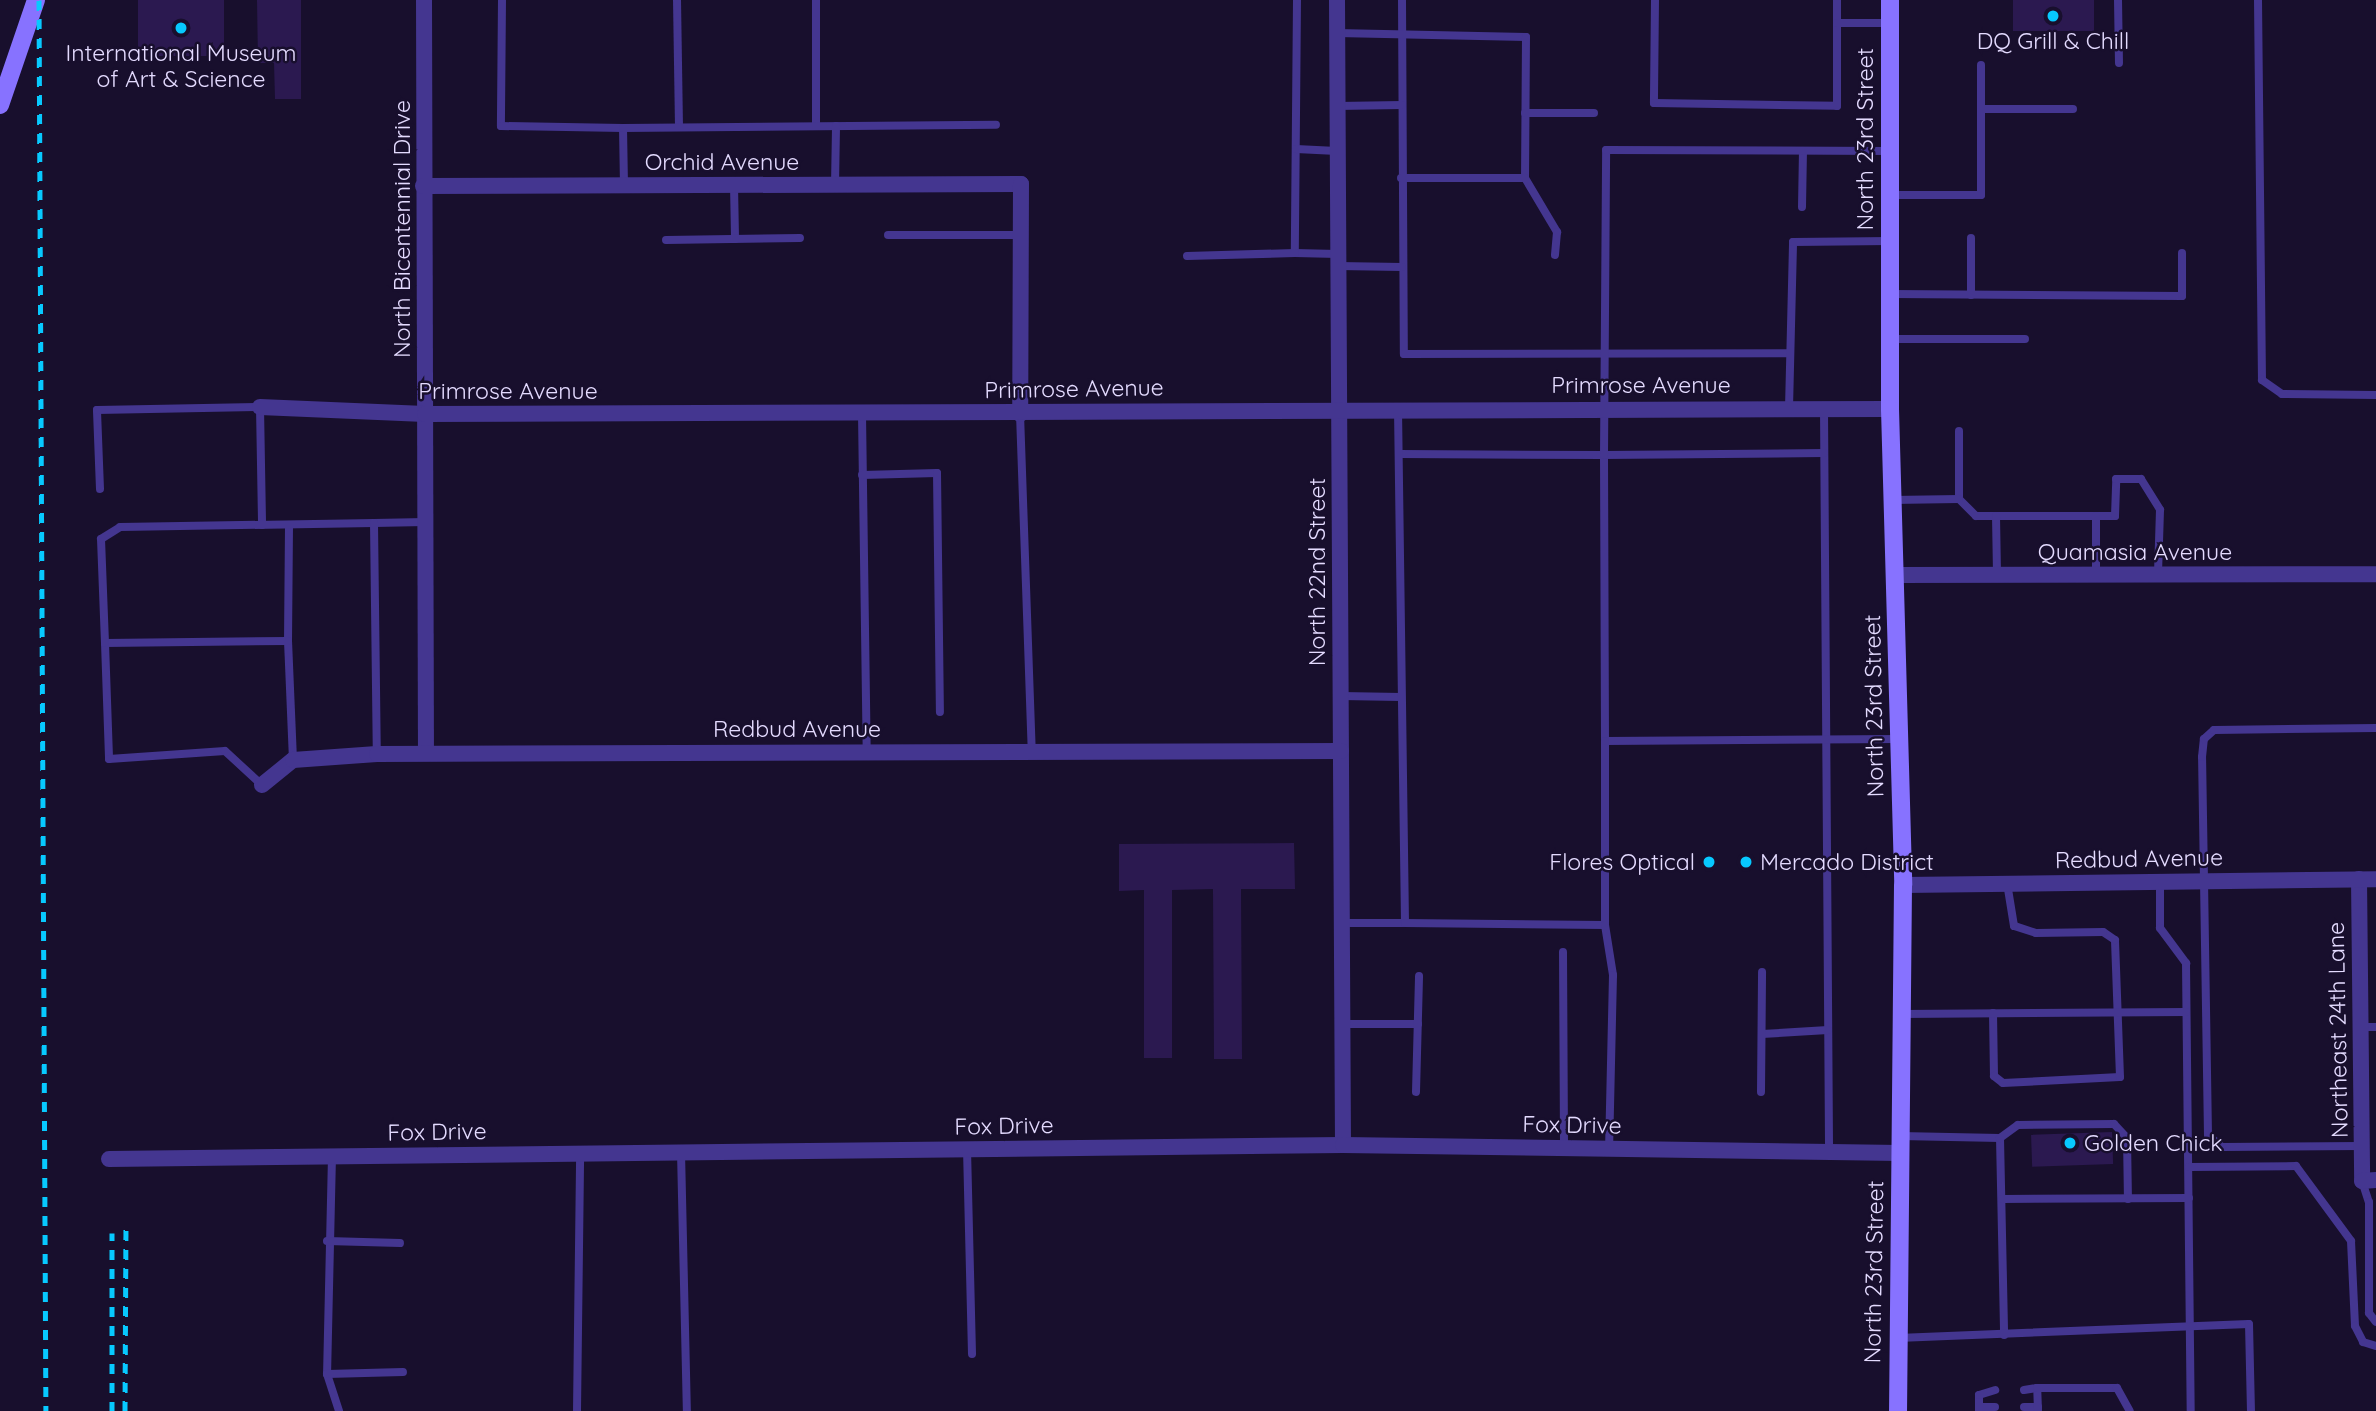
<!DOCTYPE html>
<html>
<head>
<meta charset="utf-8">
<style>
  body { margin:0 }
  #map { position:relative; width:2376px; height:1411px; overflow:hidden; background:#180f2d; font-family:Quicksand,sans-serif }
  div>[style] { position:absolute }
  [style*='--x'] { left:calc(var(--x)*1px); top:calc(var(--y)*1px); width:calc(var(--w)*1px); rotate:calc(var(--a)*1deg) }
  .building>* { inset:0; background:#2b1950; transform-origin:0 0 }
  .service>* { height:8px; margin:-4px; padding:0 4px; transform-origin:4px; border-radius:4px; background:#443690 }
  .minor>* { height:16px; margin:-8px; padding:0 8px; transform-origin:8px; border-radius:8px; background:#443690 }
  .secondary>* { height:18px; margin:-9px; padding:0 9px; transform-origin:9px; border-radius:9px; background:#8772ff }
  .rail>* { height:5px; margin-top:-2.5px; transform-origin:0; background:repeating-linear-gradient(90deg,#07c9ff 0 10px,transparent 0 19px) }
  .dots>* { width:19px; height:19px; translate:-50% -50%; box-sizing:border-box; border:4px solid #180f2d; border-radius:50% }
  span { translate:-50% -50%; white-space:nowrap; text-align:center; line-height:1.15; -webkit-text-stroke:5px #180f2d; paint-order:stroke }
  .poi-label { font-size:23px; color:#e4dbff }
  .right { translate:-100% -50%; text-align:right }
  .left { translate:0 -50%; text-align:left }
  .street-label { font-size:23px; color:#e4dbff }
</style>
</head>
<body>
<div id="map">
  <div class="building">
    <div style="left:138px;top:0;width:86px;height:56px"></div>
    <div style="clip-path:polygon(257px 0,301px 0,301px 99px,275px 99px,274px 63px,258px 63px)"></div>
    <div style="left:2013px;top:0;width:81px;height:31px"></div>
    <div style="clip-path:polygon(1294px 843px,1295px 889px,1241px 889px,1242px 1059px,1214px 1059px,1213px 889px,1172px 890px,1172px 1058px,1144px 1058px,1144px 890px,1119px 891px,1119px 844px)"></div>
    <div style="left:2112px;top:1132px;width:32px;height:81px;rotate:88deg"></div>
  </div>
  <div class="service">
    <div style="--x:502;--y:0;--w:126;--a:90.5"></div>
    <div style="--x:501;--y:126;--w:122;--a:0.9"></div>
    <div style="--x:677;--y:0;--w:127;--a:89.1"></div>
    <div style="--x:816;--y:0;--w:126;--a:90"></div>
    <div style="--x:1297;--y:0;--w:253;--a:90.5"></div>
    <div style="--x:1295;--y:253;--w:43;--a:1.3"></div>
    <div style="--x:1402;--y:0;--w:354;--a:89.7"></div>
    <div style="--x:1404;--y:354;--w:386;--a:-0.1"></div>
    <div style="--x:1655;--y:0;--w:103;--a:90.6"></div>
    <div style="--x:1654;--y:103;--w:183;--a:0.9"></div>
    <div style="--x:1837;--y:106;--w:106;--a:-90"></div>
    <div style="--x:2118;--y:0;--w:63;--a:89.1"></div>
    <div style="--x:2258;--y:0;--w:380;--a:89.4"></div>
    <div style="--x:2262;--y:380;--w:24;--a:35"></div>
    <div style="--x:2282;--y:394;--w:94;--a:0.6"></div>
    <div style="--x:1837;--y:23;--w:53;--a:0"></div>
    <div style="--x:1337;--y:33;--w:189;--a:1.2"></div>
    <div style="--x:1526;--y:37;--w:141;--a:90.4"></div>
    <div style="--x:1525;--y:178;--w:124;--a:180"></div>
    <div style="--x:1337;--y:106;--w:65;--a:-0.9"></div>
    <div style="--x:1981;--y:109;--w:92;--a:0"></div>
    <div style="--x:1525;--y:113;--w:69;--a:0"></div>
    <div style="--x:1296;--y:149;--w:41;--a:2.8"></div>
    <div style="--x:1525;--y:178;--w:63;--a:59.3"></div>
    <div style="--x:1557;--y:232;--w:23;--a:95"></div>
    <div style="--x:624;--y:185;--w:57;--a:-91"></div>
    <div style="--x:623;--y:128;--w:373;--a:-0.5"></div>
    <div style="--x:734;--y:185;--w:54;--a:88.9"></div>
    <div style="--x:835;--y:185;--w:59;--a:-89"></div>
    <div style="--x:1890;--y:195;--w:91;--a:0"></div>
    <div style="--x:1981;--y:195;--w:130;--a:-90"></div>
    <div style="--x:1802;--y:207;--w:56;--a:-89"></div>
    <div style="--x:888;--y:235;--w:132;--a:0"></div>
    <div style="--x:666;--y:240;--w:134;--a:-0.9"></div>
    <div style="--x:1187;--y:256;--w:108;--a:-1.6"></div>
    <div style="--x:1338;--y:266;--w:64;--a:0.9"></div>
    <div style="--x:1890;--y:294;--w:292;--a:0.4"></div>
    <div style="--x:2182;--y:296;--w:43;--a:-90"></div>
    <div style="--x:1971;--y:295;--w:57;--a:-90"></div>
    <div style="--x:1890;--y:339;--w:135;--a:0"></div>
    <div style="--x:1789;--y:408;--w:166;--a:-88.6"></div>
    <div style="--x:1793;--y:242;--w:97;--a:-0.6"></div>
    <div style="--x:1824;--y:409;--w:743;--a:89.61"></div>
    <div style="--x:862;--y:414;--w:338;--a:89.2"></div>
    <div style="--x:1020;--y:414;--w:338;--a:88"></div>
    <div style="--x:1959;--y:431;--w:68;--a:90"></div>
    <div style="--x:1959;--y:499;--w:24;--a:45"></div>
    <div style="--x:1976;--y:516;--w:139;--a:0"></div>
    <div style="--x:2115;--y:516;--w:37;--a:-88"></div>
    <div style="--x:2116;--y:479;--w:25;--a:0"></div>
    <div style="--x:2141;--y:479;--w:36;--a:58"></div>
    <div style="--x:2160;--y:510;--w:64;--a:91.8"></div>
    <div style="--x:1824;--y:453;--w:220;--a:179.5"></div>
    <div style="--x:1604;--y:455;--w:286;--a:89.8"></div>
    <div style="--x:1605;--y:741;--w:294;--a:-0.4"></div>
    <div style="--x:1399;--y:454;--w:205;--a:0.3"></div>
    <div style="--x:1604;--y:455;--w:305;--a:-89.6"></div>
    <div style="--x:1606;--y:150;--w:284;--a:0.2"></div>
    <div style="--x:862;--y:475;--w:75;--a:-1.5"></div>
    <div style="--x:937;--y:473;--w:239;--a:89.3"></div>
    <div style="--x:100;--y:489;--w:79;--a:-92.2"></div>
    <div style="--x:97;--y:410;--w:163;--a:-1.1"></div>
    <div style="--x:260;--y:407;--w:118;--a:89"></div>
    <div style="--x:1892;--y:500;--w:67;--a:-0.9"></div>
    <div style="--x:1996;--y:516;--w:59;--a:89"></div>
    <div style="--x:374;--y:523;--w:51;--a:-1.1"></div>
    <div style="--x:2096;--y:575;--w:59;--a:-90"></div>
    <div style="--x:288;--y:641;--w:116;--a:-89.5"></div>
    <div style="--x:105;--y:643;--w:116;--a:88"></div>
    <div style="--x:109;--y:759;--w:116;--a:-3.9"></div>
    <div style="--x:225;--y:751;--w:50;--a:42.6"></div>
    <div style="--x:1341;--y:696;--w:60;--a:1"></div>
    <div style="--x:293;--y:760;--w:119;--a:-92.4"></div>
    <div style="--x:288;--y:641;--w:183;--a:179.4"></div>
    <div style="--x:105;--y:643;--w:104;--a:-92.2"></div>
    <div style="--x:101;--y:539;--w:22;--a:-32"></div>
    <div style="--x:120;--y:527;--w:254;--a:-0.9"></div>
    <div style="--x:374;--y:523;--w:231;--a:89.3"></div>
    <div style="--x:2160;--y:881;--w:47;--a:90"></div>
    <div style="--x:2160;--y:928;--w:44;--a:53.4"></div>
    <div style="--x:2186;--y:963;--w:448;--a:89.4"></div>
    <div style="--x:1342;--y:923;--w:63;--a:0"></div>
    <div style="--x:1405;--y:923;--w:512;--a:-90.78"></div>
    <div style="--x:1405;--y:923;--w:200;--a:0.6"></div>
    <div style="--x:1605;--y:925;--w:184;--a:-90"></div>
    <div style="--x:1605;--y:925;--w:51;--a:80.9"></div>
    <div style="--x:1613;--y:975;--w:173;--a:91.3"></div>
    <div style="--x:1563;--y:952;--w:196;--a:89.7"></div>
    <div style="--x:1993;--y:1013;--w:63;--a:89.1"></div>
    <div style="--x:1994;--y:1076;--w:11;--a:38"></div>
    <div style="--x:2003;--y:1083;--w:117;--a:-2.9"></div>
    <div style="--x:2120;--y:1077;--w:137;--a:-92.1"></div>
    <div style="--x:2115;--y:940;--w:14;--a:-146"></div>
    <div style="--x:2103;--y:932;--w:67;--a:179.1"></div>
    <div style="--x:2036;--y:933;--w:23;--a:-162"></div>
    <div style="--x:2014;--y:926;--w:44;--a:-99.2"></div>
    <div style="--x:1901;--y:1014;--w:285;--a:-0.4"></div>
    <div style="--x:1342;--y:1024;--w:76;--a:0"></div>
    <div style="--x:2360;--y:1027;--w:16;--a:0"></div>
    <div style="--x:1762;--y:1034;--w:66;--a:-3.5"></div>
    <div style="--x:1416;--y:1092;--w:116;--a:-88.5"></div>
    <div style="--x:1761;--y:1092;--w:120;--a:-89.5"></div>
    <div style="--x:1900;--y:1136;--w:100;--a:1.1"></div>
    <div style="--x:2000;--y:1138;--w:197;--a:88.8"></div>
    <div style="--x:2000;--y:1138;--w:22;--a:-36"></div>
    <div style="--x:2018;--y:1125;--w:96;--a:-0.6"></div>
    <div style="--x:2114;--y:1124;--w:19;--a:47"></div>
    <div style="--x:2127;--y:1138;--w:61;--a:89.1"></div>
    <div style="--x:2362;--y:1146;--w:140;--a:179.6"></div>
    <div style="--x:2222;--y:1147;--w:18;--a:-139"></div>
    <div style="--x:2208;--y:1135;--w:378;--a:-90.9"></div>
    <div style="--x:2202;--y:757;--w:18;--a:-84"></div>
    <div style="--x:2204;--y:739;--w:13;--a:-42"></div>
    <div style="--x:2214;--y:730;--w:162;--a:-0.7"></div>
    <div style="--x:967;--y:1149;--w:205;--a:88.6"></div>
    <div style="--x:681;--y:1152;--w:259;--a:88.7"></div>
    <div style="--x:332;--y:1156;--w:218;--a:91.3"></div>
    <div style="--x:327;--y:1374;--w:39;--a:72"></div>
    <div style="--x:2189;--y:1167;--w:107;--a:-0.5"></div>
    <div style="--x:2296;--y:1166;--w:93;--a:53.7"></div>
    <div style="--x:2351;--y:1241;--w:85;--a:87.3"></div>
    <div style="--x:2355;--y:1326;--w:18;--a:63"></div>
    <div style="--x:2363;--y:1342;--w:14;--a:17"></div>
    <div style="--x:2362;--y:1181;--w:22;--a:72"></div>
    <div style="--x:2369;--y:1202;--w:111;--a:90"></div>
    <div style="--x:2369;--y:1313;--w:11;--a:52"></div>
    <div style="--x:2002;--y:1199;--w:187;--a:-0.3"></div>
    <div style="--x:327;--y:1241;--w:73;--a:1.6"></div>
    <div style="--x:1898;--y:1338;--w:351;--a:-2.3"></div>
    <div style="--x:2249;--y:1324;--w:87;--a:88.7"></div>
    <div style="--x:327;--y:1374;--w:76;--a:-1.5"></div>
    <div style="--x:2024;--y:1390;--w:13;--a:-9"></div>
    <div style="--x:1979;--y:1407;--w:16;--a:0"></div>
    <div style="--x:2024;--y:1407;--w:14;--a:0"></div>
    <div style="--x:577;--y:1411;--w:258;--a:-89.3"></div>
    <div style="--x:1979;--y:1411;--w:16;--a:-90"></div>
    <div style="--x:1979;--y:1395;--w:17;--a:-17"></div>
    <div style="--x:2038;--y:1411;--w:23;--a:-92"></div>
    <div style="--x:2037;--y:1388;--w:80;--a:0"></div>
    <div style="--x:2117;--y:1388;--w:26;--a:61"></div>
  </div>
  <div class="minor">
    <div style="--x:424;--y:0;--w:753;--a:89.85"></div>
    <div style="--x:1337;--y:0;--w:1145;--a:89.7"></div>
    <div style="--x:423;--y:186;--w:598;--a:-0.19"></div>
    <div style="--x:1021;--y:184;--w:230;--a:90.2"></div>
    <div style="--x:260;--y:407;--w:165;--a:2.4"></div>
    <div style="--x:425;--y:414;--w:1465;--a:-0.2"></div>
    <div style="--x:1895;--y:575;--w:481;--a:-0.1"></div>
    <div style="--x:262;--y:785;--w:40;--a:-39"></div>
    <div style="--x:293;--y:760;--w:84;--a:-4.1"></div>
    <div style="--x:377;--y:754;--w:964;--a:-0.18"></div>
    <div style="--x:2359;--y:879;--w:302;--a:89.4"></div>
    <div style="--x:2362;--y:1181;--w:14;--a:-4"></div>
    <div style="--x:1903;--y:885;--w:473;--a:-0.7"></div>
    <div style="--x:109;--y:1159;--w:1234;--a:-0.65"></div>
    <div style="--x:1343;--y:1145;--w:557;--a:0.82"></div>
  </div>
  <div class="secondary">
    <div style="--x:1890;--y:0;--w:409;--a:90"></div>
    <div style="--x:1890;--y:409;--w:476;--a:88.4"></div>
    <div style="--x:1903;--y:885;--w:526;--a:90.54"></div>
    <div style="--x:0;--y:105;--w:111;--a:-71.1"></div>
  </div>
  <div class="rail">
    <div style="--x:39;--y:0;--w:1411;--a:89.72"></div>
    <div style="--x:112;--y:1411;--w:178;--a:-90"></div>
    <div style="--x:125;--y:1411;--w:189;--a:-89.7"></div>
  </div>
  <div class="dots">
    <div style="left:2053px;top:16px;background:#07c9ff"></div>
    <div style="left:181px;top:28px;background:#07c9ff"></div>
    <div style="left:1709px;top:862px;background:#07c9ff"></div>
    <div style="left:1746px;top:862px;background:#07c9ff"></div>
    <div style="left:2070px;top:1143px;background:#07c9ff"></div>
  </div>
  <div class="poi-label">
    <span style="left:2053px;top:41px">DQ Grill &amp; Chill</span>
    <span style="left:181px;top:66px">International Museum<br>of Art &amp; Science</span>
    <span class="right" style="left:1695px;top:862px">Flores Optical</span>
    <span class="left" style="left:1760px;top:862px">Mercado District</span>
    <span class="left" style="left:2084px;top:1143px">Golden Chick</span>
  </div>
  <div class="street-label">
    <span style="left:1865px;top:139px;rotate:-90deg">North 23rd Street</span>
    <span style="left:722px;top:162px">Orchid Avenue</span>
    <span style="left:402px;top:229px;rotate:-90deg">North Bicentennial Drive</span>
    <span style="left:1641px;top:385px">Primrose Avenue</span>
    <span style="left:1074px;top:389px;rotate:-1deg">Primrose Avenue</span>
    <span style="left:508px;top:391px">Primrose Avenue</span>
    <span style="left:2135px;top:552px">Quamasia Avenue</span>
    <span style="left:1317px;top:572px;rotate:-90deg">North 22nd Street</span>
    <span style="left:1874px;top:706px;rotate:-91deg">North 23rd Street</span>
    <span style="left:797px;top:729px">Redbud Avenue</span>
    <span style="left:2139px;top:859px;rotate:-1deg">Redbud Avenue</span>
    <span style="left:2338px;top:1030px;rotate:-91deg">Northeast 24th Lane</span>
    <span style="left:1572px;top:1125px;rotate:1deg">Fox Drive</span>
    <span style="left:1004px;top:1126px;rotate:-1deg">Fox Drive</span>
    <span style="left:437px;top:1132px;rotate:-1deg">Fox Drive</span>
    <span style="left:1874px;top:1272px;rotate:-89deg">North 23rd Street</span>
  </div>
</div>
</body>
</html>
